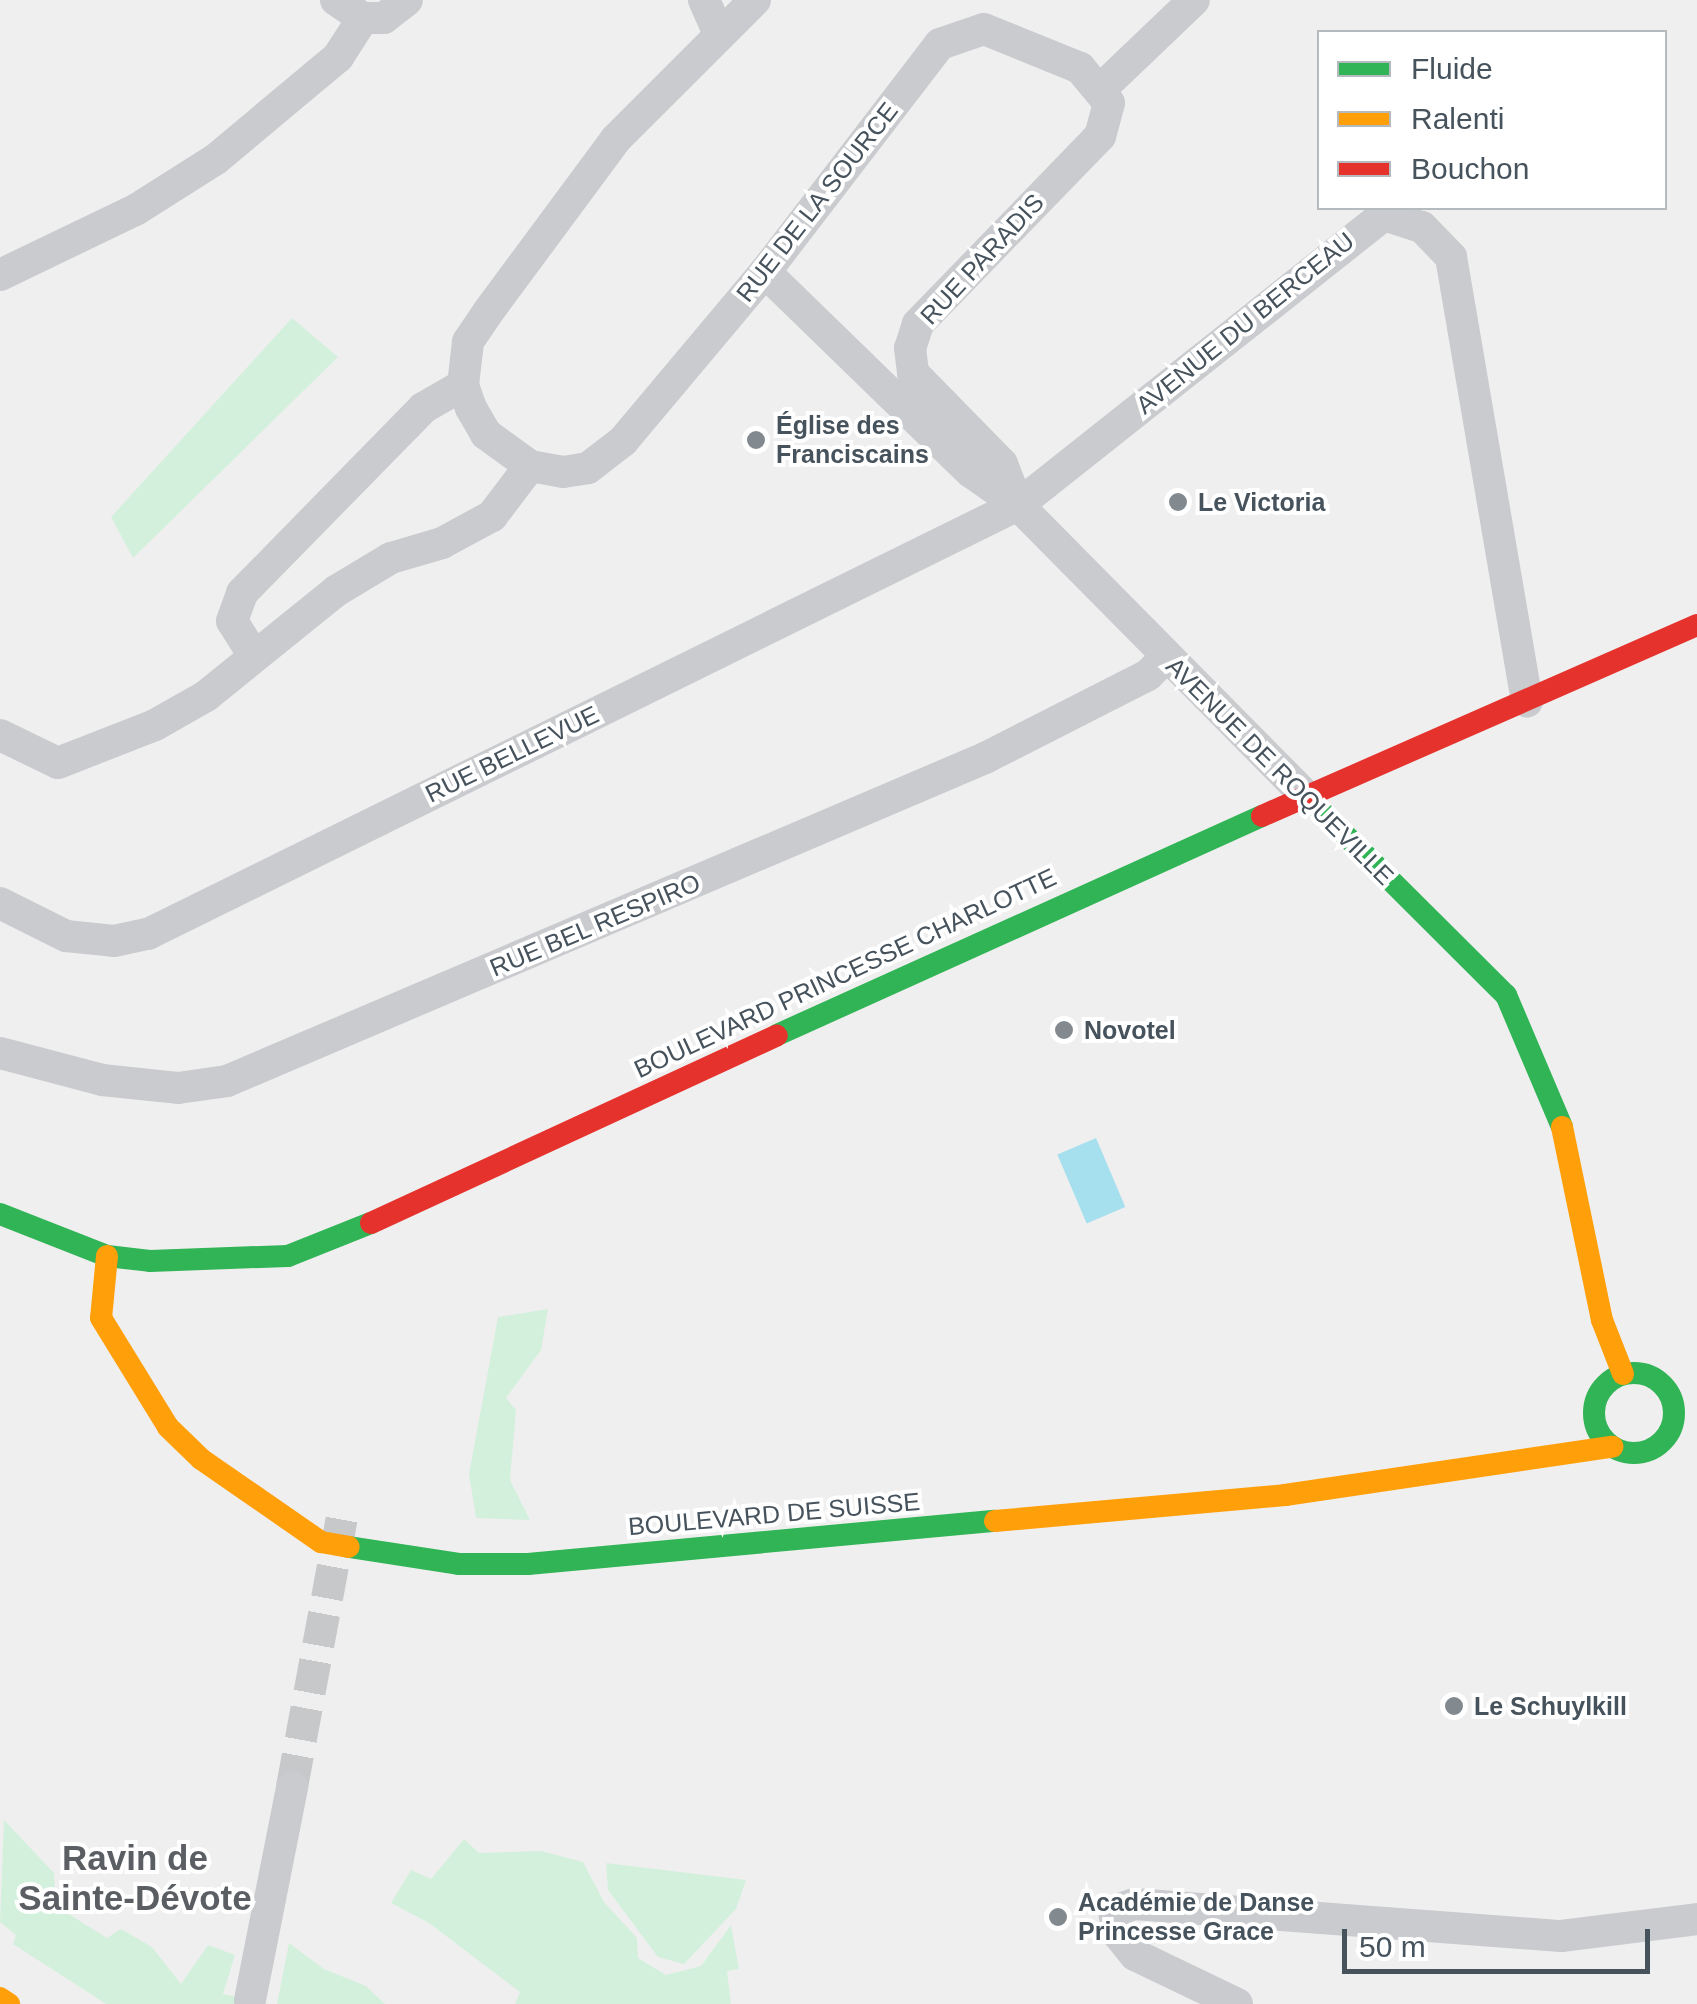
<!DOCTYPE html>
<html>
<head>
<meta charset="utf-8">
<style>
  body { margin:0 }
  #map { position:relative; width:1697px; height:2004px; overflow:hidden; background:#f0efef; font-family:Arial,sans-serif }
  div>[style] { position:absolute }
  [style*='--x'] { left:calc(var(--x)*1px); top:calc(var(--y)*1px); width:calc(var(--w)*1px); rotate:calc(var(--a)*1deg) }
  .green>* { inset:0; background:#d3f0dd }
  .water>* { inset:0; background:#a6e0ee; transform-origin:0 0 }
  .street-tunnel>* { height:32px; margin-top:-16px; transform-origin:0; background:repeating-linear-gradient(90deg,#c6c8ca 0 32px,transparent 0 48px) }
  .street>* { height:32px; margin:-16px; padding:0 16px; transform-origin:16px; border-radius:16px; background:#c9cbce }
  .fast>* { height:22px; margin:-11px; padding:0 11px; transform-origin:11px; border-radius:11px; background:#30b455 }
  .fast>.ring { margin:-11px; padding:0; box-sizing:content-box; background:none; border:22px solid #30b455; border-radius:50% }
  .slow>* { height:22px; margin:-11px; padding:0 11px; transform-origin:11px; border-radius:11px; background:#ff9f0a }
  .jam>* { height:22px; margin:-11px; padding:0 11px; transform-origin:11px; border-radius:11px; background:#e5322d }
  .dots>* { width:28px; height:28px; translate:-50% -50%; box-sizing:border-box; border:5px solid #fff; border-radius:50% }
  span { translate:-50% -50%; white-space:nowrap; text-align:center; line-height:1.15; -webkit-text-stroke:8px #fff; paint-order:stroke }
  .street-label { font-size:25px; color:#46525c }
  .poi-label { font-size:25px; color:#46525c; font-weight:700 }
  .left { translate:0 -50%; text-align:left }
  .district-label { font-size:35px; color:#5b5f64; font-weight:700 }
  .legend { position:absolute; left:1317px; top:30px; width:350px; height:180px; box-sizing:border-box; background:#fff; border:2px solid #b5babe; margin:0; padding:12px 18px; list-style:none; font-size:30px; color:#46525c }
  .legend li { display:flex; align-items:center; gap:20px; height:50px }
  .legend b { width:50px; border:2px solid #b5babe }
  .scale { position:absolute; left:1342px; top:1929px; width:308px; height:45px; box-sizing:border-box; border:5px solid #46525c; border-top:0; padding-left:12px; font-size:30px; line-height:35px; white-space:nowrap; color:#46525c; -webkit-text-stroke:8px #fff; paint-order:stroke }
</style>
</head>
<body>
<div id="map">
  <div class="green">
    <div style="clip-path:polygon(292px 318px,338px 357px,133px 558px,111px 517px)"></div>
    <div style="clip-path:polygon(548px 1309px,541px 1350px,506px 1398px,516px 1410px,510px 1480px,530px 1520px,476px 1518px,469px 1474px,498px 1317px)"></div>
    <div style="clip-path:polygon(4px 1820px,54px 1873px,56px 1906px,107px 1938px,121px 1929px,152px 1947px,181px 1984px,208px 1945px,235px 1955px,223px 1994px,269px 2004px,106px 2004px,13px 1944px,16px 1935px,0 1922px)"></div>
    <div style="clip-path:polygon(464px 1839px,479px 1853px,541px 1851px,583px 1862px,604px 1902px,637px 1938px,638px 1958px,666px 1975px,701px 1966px,731px 1925px,739px 1969px,727px 1971px,731px 2004px,515px 2004px,520px 1992px,429px 1923px,391px 1903px,411px 1870px,431px 1879px)"></div>
    <div style="clip-path:polygon(606px 1863px,746px 1880px,736px 1909px,684px 1964px,658px 1957px,608px 1890px)"></div>
    <div style="clip-path:polygon(289px 1943px,324px 1969px,366px 1986px,385px 2004px,277px 2004px)"></div>
  </div>
  <div class="water">
    <div style="left:1096px;top:1138px;width:75px;height:42px;rotate:67deg"></div>
  </div>
  <div class="street-tunnel">
    <div style="--x:292;--y:1787;--w:275;--a:-79.5"></div>
  </div>
  <div class="street">
    <div style="--x:336;--y:0;--w:32;--a:34"></div>
    <div style="--x:363;--y:18;--w:21;--a:0"></div>
    <div style="--x:384;--y:18;--w:29;--a:-38"></div>
    <div style="--x:704;--y:0;--w:36;--a:66"></div>
    <div style="--x:755;--y:0;--w:197;--a:135"></div>
    <div style="--x:616;--y:139;--w:215;--a:126.5"></div>
    <div style="--x:488;--y:312;--w:36;--a:124"></div>
    <div style="--x:468;--y:342;--w:43;--a:96.6"></div>
    <div style="--x:463;--y:385;--w:24;--a:71"></div>
    <div style="--x:471;--y:408;--w:30;--a:60"></div>
    <div style="--x:486;--y:434;--w:54;--a:36"></div>
    <div style="--x:530;--y:466;--w:34;--a:10"></div>
    <div style="--x:563;--y:472;--w:25;--a:-9"></div>
    <div style="--x:588;--y:468;--w:44;--a:-37.6"></div>
    <div style="--x:623;--y:441;--w:221;--a:-50"></div>
    <div style="--x:765;--y:272;--w:287;--a:-52.5"></div>
    <div style="--x:940;--y:44;--w:46;--a:-18.8"></div>
    <div style="--x:984;--y:29;--w:104;--a:22.1"></div>
    <div style="--x:1080;--y:68;--w:45;--a:50.4"></div>
    <div style="--x:1109;--y:103;--w:34;--a:105"></div>
    <div style="--x:1100;--y:136;--w:262;--a:134.1"></div>
    <div style="--x:918;--y:324;--w:25;--a:108"></div>
    <div style="--x:910;--y:348;--w:25;--a:83"></div>
    <div style="--x:913;--y:373;--w:127;--a:45.6"></div>
    <div style="--x:1002;--y:464;--w:44;--a:68.7"></div>
    <div style="--x:1102;--y:88;--w:127;--a:-43.7"></div>
    <div style="--x:765;--y:272;--w:287;--a:44.2"></div>
    <div style="--x:971;--y:472;--w:57;--a:35.1"></div>
    <div style="--x:1018;--y:505;--w:411;--a:45.3"></div>
    <div style="--x:0;--y:275;--w:152;--a:-25.7"></div>
    <div style="--x:137;--y:209;--w:93;--a:-32.3"></div>
    <div style="--x:216;--y:159;--w:159;--a:-39.9"></div>
    <div style="--x:338;--y:57;--w:46;--a:-57.3"></div>
    <div style="--x:254;--y:656;--w:41;--a:-122.2"></div>
    <div style="--x:232;--y:621;--w:30;--a:-70"></div>
    <div style="--x:242;--y:593;--w:259;--a:-45.6"></div>
    <div style="--x:423;--y:408;--w:46;--a:-29.9"></div>
    <div style="--x:0;--y:735;--w:64;--a:25.8"></div>
    <div style="--x:58;--y:763;--w:104;--a:-21.4"></div>
    <div style="--x:155;--y:725;--w:59;--a:-29.6"></div>
    <div style="--x:206;--y:696;--w:167;--a:-38.9"></div>
    <div style="--x:336;--y:591;--w:64;--a:-31"></div>
    <div style="--x:391;--y:558;--w:53;--a:-16.4"></div>
    <div style="--x:442;--y:543;--w:57;--a:-28.4"></div>
    <div style="--x:492;--y:516;--w:63;--a:-52.8"></div>
    <div style="--x:0;--y:903;--w:74;--a:26.6"></div>
    <div style="--x:66;--y:936;--w:48;--a:5.9"></div>
    <div style="--x:114;--y:941;--w:35;--a:-12"></div>
    <div style="--x:148;--y:934;--w:970;--a:-26.25"></div>
    <div style="--x:1018;--y:505;--w:467;--a:-38.4"></div>
    <div style="--x:1384;--y:215;--w:40;--a:18"></div>
    <div style="--x:1422;--y:227;--w:42;--a:46"></div>
    <div style="--x:1451;--y:257;--w:451;--a:80.3"></div>
    <div style="--x:0;--y:1053;--w:106;--a:14.8"></div>
    <div style="--x:102;--y:1080;--w:76;--a:6"></div>
    <div style="--x:178;--y:1088;--w:49;--a:-8.1"></div>
    <div style="--x:227;--y:1081;--w:824;--a:-23.08"></div>
    <div style="--x:985;--y:758;--w:183;--a:-27"></div>
    <div style="--x:1148;--y:675;--w:24;--a:-45"></div>
    <div style="--x:250;--y:2000;--w:217;--a:-78.8"></div>
    <div style="--x:1237;--y:2004;--w:113;--a:-154.3"></div>
    <div style="--x:1135;--y:1955;--w:27;--a:-129"></div>
    <div style="--x:1118;--y:1934;--w:23;--a:-100"></div>
    <div style="--x:1114;--y:1911;--w:21;--a:-19"></div>
    <div style="--x:1134;--y:1904;--w:428;--a:4.3"></div>
    <div style="--x:1561;--y:1936;--w:137;--a:-7.1"></div>
  </div>
  <div class="fast">
    <div style="--x:1307;--y:797;--w:281;--a:44.9"></div>
    <div style="--x:1506;--y:995;--w:143;--a:67"></div>
    <div style="--x:777;--y:1035;--w:532;--a:-24.3"></div>
    <div style="--x:0;--y:1214;--w:115;--a:21.4"></div>
    <div style="--x:107;--y:1256;--w:43;--a:6.6"></div>
    <div style="--x:150;--y:1261;--w:138;--a:-2.1"></div>
    <div style="--x:288;--y:1256;--w:89;--a:-21.7"></div>
    <div class="ring" style="left:1594px;top:1373px;width:58px;height:58px"></div>
    <div style="--x:349;--y:1547;--w:111;--a:8.8"></div>
    <div style="--x:459;--y:1564;--w:69;--a:0"></div>
    <div style="--x:528;--y:1564;--w:469;--a:-5.3"></div>
  </div>
  <div class="slow">
    <div style="--x:1562;--y:1127;--w:197;--a:78.3"></div>
    <div style="--x:1602;--y:1320;--w:58;--a:68.7"></div>
    <div style="--x:107;--y:1256;--w:62;--a:95.5"></div>
    <div style="--x:101;--y:1318;--w:128;--a:58.4"></div>
    <div style="--x:168;--y:1427;--w:46;--a:44.1"></div>
    <div style="--x:201;--y:1459;--w:146;--a:34.7"></div>
    <div style="--x:321;--y:1542;--w:28;--a:10"></div>
    <div style="--x:995;--y:1521;--w:291;--a:-5.1"></div>
    <div style="--x:1285;--y:1495;--w:331;--a:-8.4"></div>
    <div style="--x:0;--y:1998;--w:11;--a:34"></div>
  </div>
  <div class="jam">
    <div style="--x:1262;--y:816;--w:475;--a:-23.7"></div>
    <div style="--x:371;--y:1223;--w:447;--a:-24.8"></div>
  </div>
  <div class="dots">
    <div style="left:756px;top:440px;background:#82898f"></div>
    <div style="left:1178px;top:502px;background:#82898f"></div>
    <div style="left:1064px;top:1030px;background:#82898f"></div>
    <div style="left:1454px;top:1706px;background:#82898f"></div>
    <div style="left:1058px;top:1917px;background:#82898f"></div>
  </div>
  <div class="street-label">
    <span style="left:817px;top:202px;rotate:-52deg">RUE DE LA SOURCE</span>
    <span style="left:982px;top:259px;rotate:-47deg">RUE PARADIS</span>
    <span style="left:1245px;top:323px;rotate:-39deg">AVENUE DU BERCEAU</span>
    <span style="left:512px;top:754px;rotate:-26deg">RUE BELLEVUE</span>
    <span style="left:1280px;top:771px;rotate:45deg">AVENUE DE ROQUEVILLE</span>
    <span style="left:595px;top:925px;rotate:-23deg">RUE BEL RESPIRO</span>
    <span style="left:845px;top:973px;rotate:-25deg">BOULEVARD PRINCESSE CHARLOTTE</span>
    <span style="left:774px;top:1514px;rotate:-5deg">BOULEVARD DE SUISSE</span>
  </div>
  <div class="poi-label">
    <span class="left" style="left:776px;top:440px">Église des<br>Franciscains</span>
    <span class="left" style="left:1198px;top:502px">Le Victoria</span>
    <span class="left" style="left:1084px;top:1030px">Novotel</span>
    <span class="left" style="left:1474px;top:1706px">Le Schuylkill</span>
    <span class="left" style="left:1078px;top:1917px">Académie de Danse<br>Princesse Grace</span>
  </div>
  <div class="district-label">
    <span style="left:135px;top:1878px">Ravin de<br>Sainte-Dévote</span>
  </div>
  <ul class="legend">
  <li><b style="height:12px;background:#30b455"></b>Fluide</li>
  <li><b style="height:12px;background:#ff9f0a"></b>Ralenti</li>
  <li><b style="height:12px;background:#e5322d"></b>Bouchon</li>
  </ul>
  <div class="scale">50 m</div>
</div>
</body>
</html>
